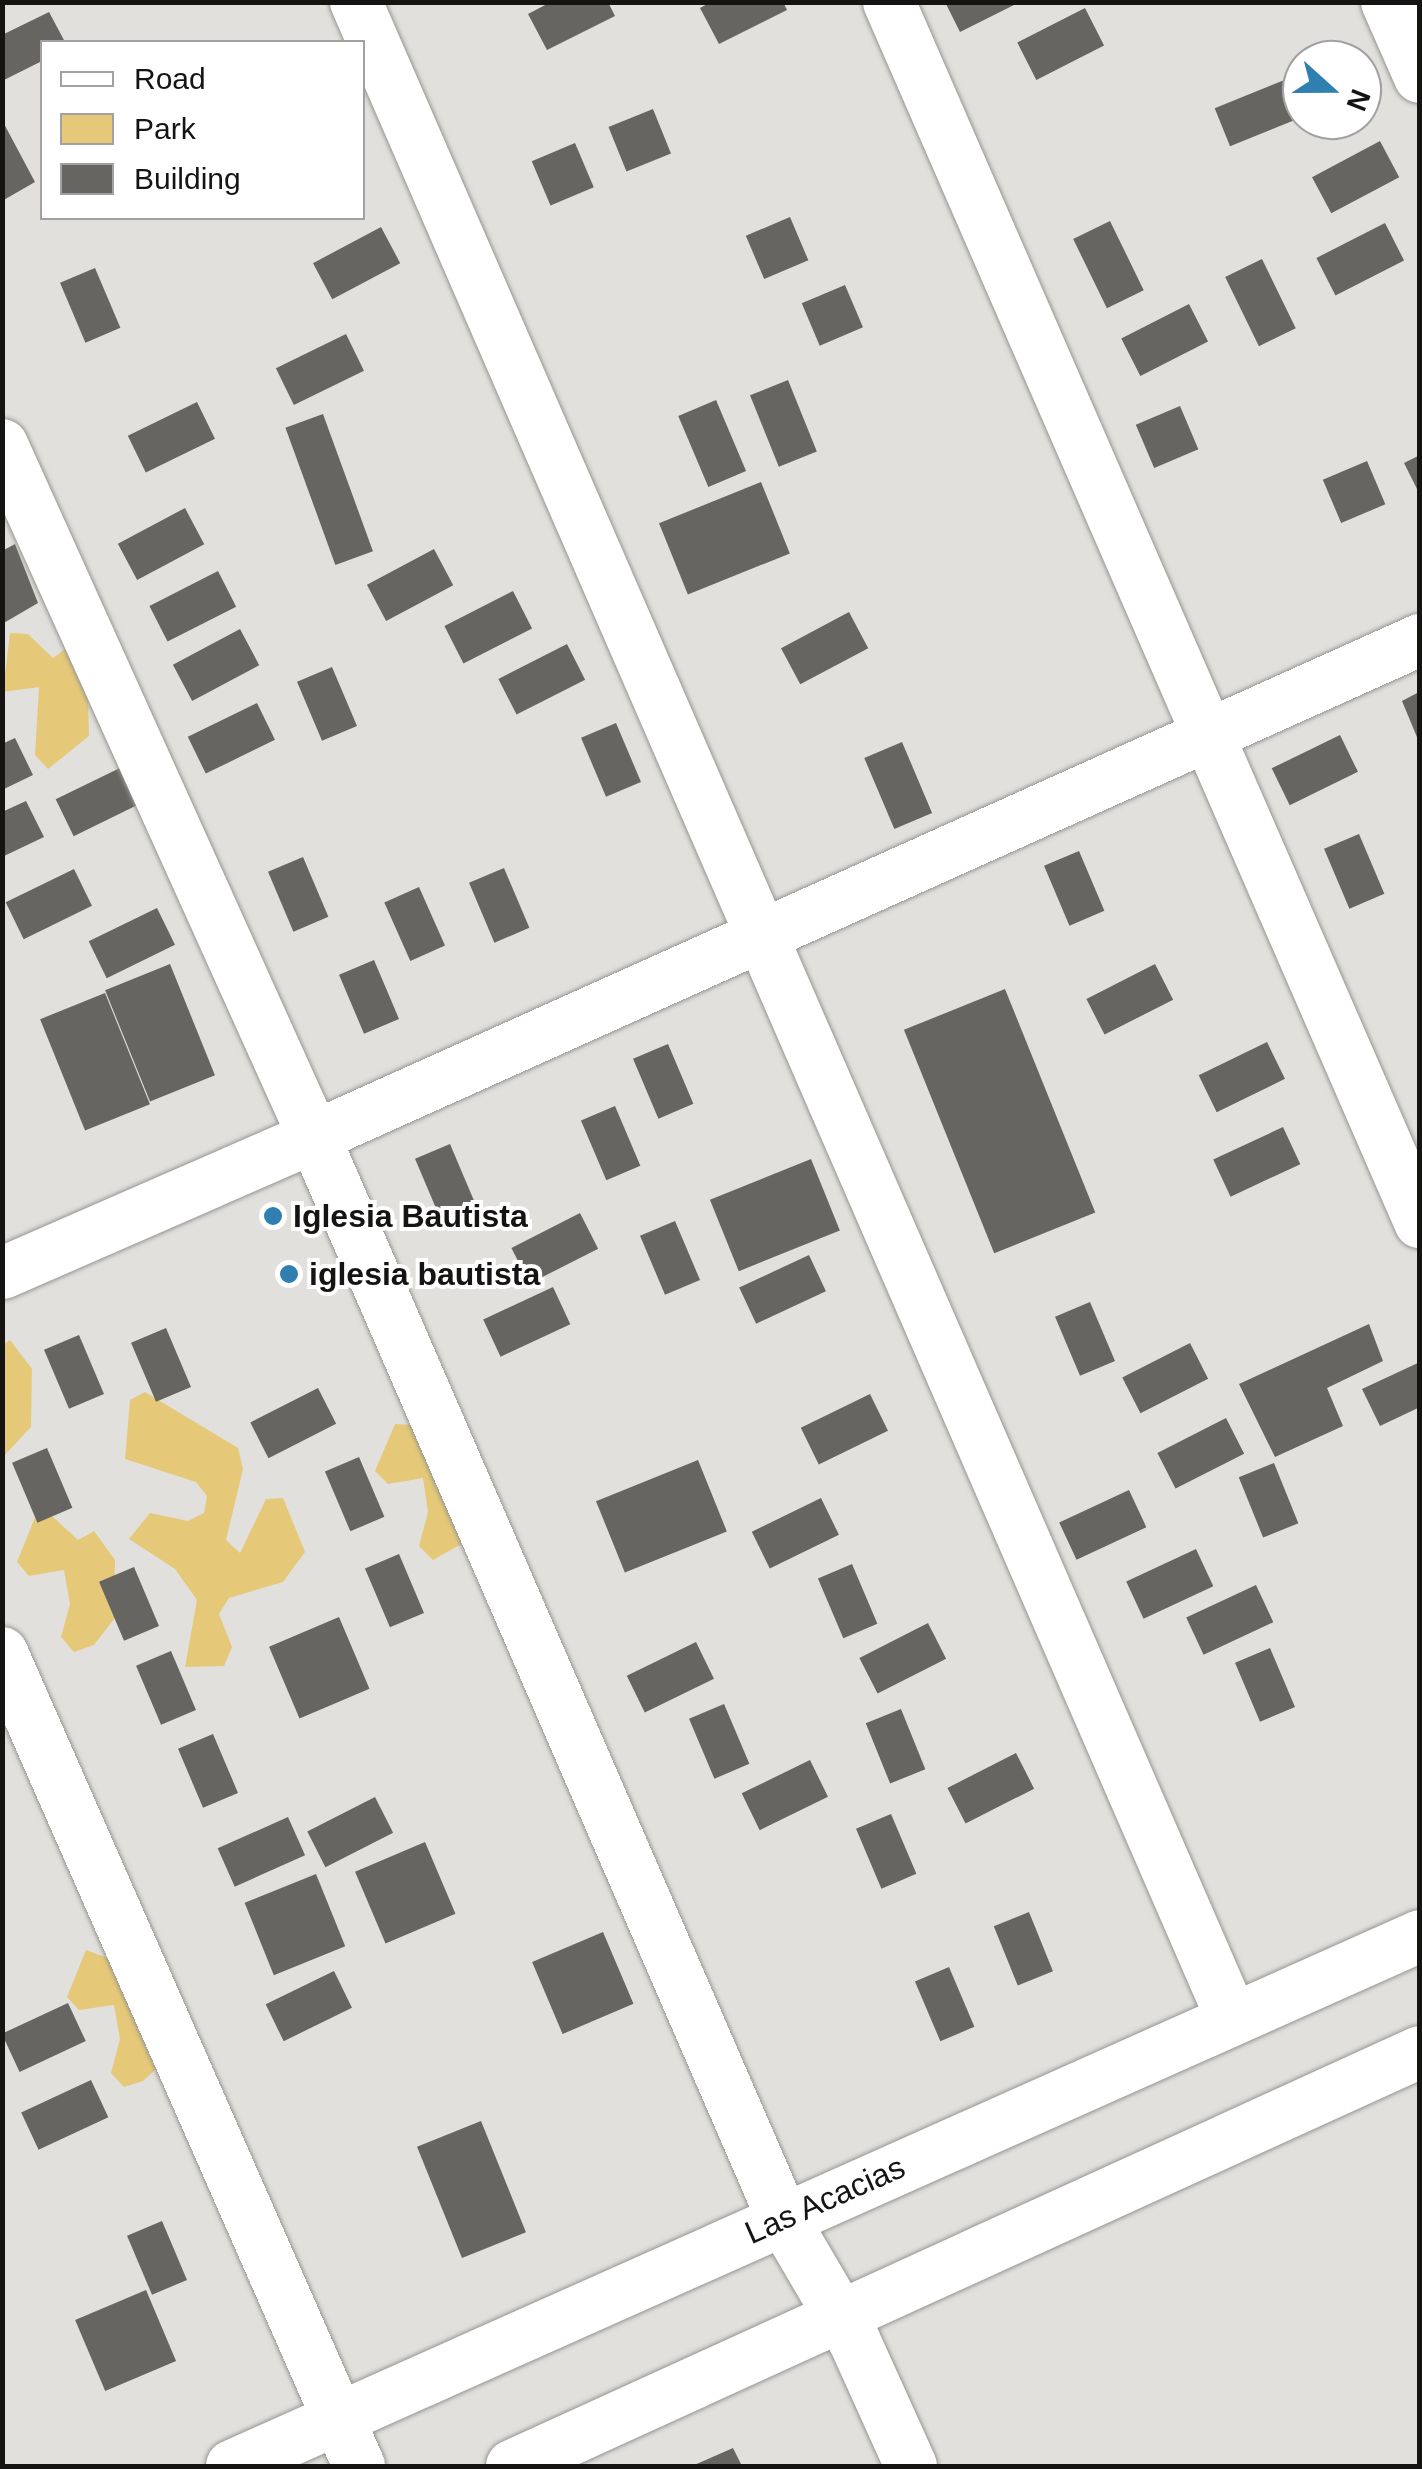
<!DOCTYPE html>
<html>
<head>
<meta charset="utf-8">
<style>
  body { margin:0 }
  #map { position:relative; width:1422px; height:2469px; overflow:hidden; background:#e1e0dc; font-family:Helvetica,sans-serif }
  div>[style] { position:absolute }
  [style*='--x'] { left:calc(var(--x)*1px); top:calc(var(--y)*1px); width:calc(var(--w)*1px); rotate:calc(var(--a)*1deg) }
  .green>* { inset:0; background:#e6c978 }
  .building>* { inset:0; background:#666562; transform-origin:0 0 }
  .roads { filter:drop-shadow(0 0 2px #969591) drop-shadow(0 0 2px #969591) }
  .minor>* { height:52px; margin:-26px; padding:0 26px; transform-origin:26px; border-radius:26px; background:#fff }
  .dots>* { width:28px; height:28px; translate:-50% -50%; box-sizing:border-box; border:5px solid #fff; border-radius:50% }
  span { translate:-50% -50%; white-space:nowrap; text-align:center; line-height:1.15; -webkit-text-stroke:8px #fff; paint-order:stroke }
  .poi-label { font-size:32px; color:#151413; font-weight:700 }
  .left { translate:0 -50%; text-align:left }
  .street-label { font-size:32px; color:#151413 }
  .frame { position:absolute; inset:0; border:5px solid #151413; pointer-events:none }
  .legend { position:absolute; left:40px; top:40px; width:325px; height:180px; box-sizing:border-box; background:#fff; border:2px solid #a1a1a1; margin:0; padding:12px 18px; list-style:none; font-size:30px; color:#151413 }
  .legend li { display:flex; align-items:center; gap:20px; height:50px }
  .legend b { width:50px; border:2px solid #a1a1a1 }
  .north { position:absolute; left:1282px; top:40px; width:100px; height:100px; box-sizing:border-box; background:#fff; border:2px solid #a1a1a1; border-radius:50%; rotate:111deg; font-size:28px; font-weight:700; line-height:40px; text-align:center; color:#151413 }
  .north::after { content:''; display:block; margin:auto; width:35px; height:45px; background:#2f7fb0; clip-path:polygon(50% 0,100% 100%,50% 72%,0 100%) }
</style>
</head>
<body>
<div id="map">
  <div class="green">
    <div style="clip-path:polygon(10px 633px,28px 634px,53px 658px,67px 648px,88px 696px,89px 736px,48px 769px,35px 755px,39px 687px,3px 692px)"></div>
    <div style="clip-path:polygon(10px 1340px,32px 1369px,31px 1427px,3px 1457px,3px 1345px)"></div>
    <div style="clip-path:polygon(145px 1392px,238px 1448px,243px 1469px,226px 1540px,240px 1553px,266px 1499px,283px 1498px,305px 1552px,283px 1582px,229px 1598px,219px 1614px,232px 1647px,224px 1666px,185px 1667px,197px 1600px,175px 1569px,129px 1539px,150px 1513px,188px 1521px,204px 1513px,207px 1496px,196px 1482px,125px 1459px,130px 1400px)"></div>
    <div style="clip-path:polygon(395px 1424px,413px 1425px,465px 1542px,433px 1560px,419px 1546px,428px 1512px,423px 1478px,388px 1484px,375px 1471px)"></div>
    <div style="clip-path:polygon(36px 1515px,53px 1517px,78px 1540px,94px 1531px,115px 1560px,114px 1619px,94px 1645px,74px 1652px,61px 1637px,70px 1604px,64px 1570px,29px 1576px,17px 1562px)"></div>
    <div style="clip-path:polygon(86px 1950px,118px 1962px,156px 2069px,143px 2081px,124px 2087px,111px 2073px,120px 2039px,114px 2005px,79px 2010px,67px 1997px)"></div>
  </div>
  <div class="building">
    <div style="clip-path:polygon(551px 2px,608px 2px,615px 16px,547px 50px,528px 14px)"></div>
    <div style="clip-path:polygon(711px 2px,783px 2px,787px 10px,719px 44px,700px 8px)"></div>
    <div style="clip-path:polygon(945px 2px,1020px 2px,960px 32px)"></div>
    <div style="left:1085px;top:8px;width:42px;height:76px;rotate:63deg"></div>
    <div style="clip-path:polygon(49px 12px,65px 42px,42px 42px,42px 61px,2px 81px,2px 35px)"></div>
    <div style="left:1287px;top:79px;width:41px;height:78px;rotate:68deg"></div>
    <div style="left:653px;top:109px;width:48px;height:48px;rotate:68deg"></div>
    <div style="clip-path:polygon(2px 120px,35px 182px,2px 201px)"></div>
    <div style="left:1380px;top:141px;width:41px;height:77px;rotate:62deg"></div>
    <div style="left:575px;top:143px;width:48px;height:47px;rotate:67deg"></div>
    <div style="left:790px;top:217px;width:47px;height:48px;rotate:67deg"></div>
    <div style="left:1110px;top:221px;width:77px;height:41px;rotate:64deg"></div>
    <div style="left:1385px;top:223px;width:42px;height:77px;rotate:63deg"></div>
    <div style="left:381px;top:227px;width:41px;height:77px;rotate:62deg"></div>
    <div style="left:1262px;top:259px;width:77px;height:41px;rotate:64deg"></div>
    <div style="left:95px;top:268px;width:65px;height:38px;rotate:67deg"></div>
    <div style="left:845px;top:285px;width:46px;height:47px;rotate:67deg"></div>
    <div style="left:1189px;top:304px;width:42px;height:76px;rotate:63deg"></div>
    <div style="left:346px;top:334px;width:41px;height:78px;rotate:64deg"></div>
    <div style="left:788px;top:380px;width:77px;height:41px;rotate:68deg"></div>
    <div style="left:716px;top:400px;width:77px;height:41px;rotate:67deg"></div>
    <div style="left:197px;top:402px;width:41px;height:77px;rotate:64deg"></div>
    <div style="left:1180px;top:406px;width:47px;height:48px;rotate:67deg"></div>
    <div style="left:323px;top:414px;width:146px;height:40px;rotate:70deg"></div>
    <div style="clip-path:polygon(1420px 455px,1420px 495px,1404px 463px)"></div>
    <div style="left:1367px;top:461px;width:47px;height:48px;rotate:67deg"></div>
    <div style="left:761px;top:482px;width:77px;height:110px;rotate:68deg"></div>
    <div style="left:185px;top:508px;width:41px;height:76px;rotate:62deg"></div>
    <div style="clip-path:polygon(15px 544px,38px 603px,2px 624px,2px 551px)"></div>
    <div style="left:434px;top:549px;width:41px;height:76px;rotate:62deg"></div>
    <div style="left:218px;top:571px;width:40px;height:77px;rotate:63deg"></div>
    <div style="left:513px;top:591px;width:42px;height:77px;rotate:63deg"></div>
    <div style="left:849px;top:612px;width:41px;height:77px;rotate:62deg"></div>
    <div style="left:240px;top:629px;width:41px;height:76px;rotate:62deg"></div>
    <div style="left:567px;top:644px;width:40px;height:77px;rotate:63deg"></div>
    <div style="left:332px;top:667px;width:64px;height:38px;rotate:67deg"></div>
    <div style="clip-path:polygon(1419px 692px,1419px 742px,1402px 701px)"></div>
    <div style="left:257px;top:703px;width:41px;height:77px;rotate:64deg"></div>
    <div style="left:616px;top:723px;width:64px;height:38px;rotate:67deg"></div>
    <div style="left:1340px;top:735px;width:41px;height:76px;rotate:64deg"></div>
    <div style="clip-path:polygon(15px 738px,33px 775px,2px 790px,2px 744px)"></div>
    <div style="left:902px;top:742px;width:77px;height:41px;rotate:67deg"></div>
    <div style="left:124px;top:766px;width:41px;height:76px;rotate:64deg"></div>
    <div style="clip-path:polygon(26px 801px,44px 837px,2px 857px,2px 812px)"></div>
    <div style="left:1359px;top:834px;width:65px;height:38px;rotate:67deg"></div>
    <div style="left:1079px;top:851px;width:65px;height:38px;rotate:67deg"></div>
    <div style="left:303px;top:857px;width:65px;height:38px;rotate:67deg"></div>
    <div style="left:504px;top:868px;width:65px;height:38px;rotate:67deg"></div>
    <div style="left:74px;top:869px;width:41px;height:76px;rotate:64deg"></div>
    <div style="left:419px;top:887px;width:64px;height:38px;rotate:66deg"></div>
    <div style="left:157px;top:908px;width:41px;height:76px;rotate:64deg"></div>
    <div style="left:374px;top:960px;width:64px;height:38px;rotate:67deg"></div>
    <div style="left:170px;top:964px;width:120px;height:70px;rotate:68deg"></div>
    <div style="left:1155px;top:964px;width:40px;height:77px;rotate:63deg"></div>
    <div style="left:1005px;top:989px;width:241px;height:109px;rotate:68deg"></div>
    <div style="left:105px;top:993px;width:120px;height:70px;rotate:68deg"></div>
    <div style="left:1267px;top:1042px;width:41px;height:76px;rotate:64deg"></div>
    <div style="left:668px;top:1044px;width:65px;height:38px;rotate:67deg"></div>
    <div style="left:615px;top:1106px;width:65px;height:37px;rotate:67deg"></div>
    <div style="left:1283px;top:1127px;width:41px;height:77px;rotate:65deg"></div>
    <div style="left:450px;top:1144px;width:64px;height:38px;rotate:67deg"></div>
    <div style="left:811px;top:1159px;width:77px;height:109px;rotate:68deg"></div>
    <div style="left:580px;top:1213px;width:40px;height:77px;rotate:63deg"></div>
    <div style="left:675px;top:1221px;width:64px;height:38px;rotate:67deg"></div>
    <div style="left:809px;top:1255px;width:40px;height:77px;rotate:65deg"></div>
    <div style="left:553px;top:1287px;width:41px;height:77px;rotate:65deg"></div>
    <div style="left:1090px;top:1302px;width:64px;height:38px;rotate:67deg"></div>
    <div style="clip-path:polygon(1369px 1324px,1383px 1361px,1327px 1388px,1343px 1426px,1275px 1457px,1239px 1384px)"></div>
    <div style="left:166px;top:1328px;width:64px;height:38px;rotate:67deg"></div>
    <div style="left:79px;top:1335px;width:64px;height:38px;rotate:67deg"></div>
    <div style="left:1190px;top:1343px;width:40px;height:76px;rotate:63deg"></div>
    <div style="clip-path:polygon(1420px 1362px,1420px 1407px,1380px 1426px,1362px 1389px)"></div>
    <div style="left:318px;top:1388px;width:40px;height:76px;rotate:63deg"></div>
    <div style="left:870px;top:1394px;width:41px;height:77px;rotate:64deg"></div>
    <div style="left:1226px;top:1418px;width:40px;height:77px;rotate:63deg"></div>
    <div style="left:47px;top:1448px;width:65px;height:38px;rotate:67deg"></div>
    <div style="left:359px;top:1457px;width:65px;height:37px;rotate:67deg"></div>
    <div style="left:698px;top:1460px;width:77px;height:110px;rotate:68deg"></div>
    <div style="left:1274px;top:1463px;width:65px;height:38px;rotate:68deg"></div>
    <div style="left:1129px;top:1490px;width:41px;height:77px;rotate:65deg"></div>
    <div style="left:821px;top:1498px;width:41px;height:77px;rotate:64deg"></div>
    <div style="left:1196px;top:1549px;width:41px;height:77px;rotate:65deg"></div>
    <div style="left:399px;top:1554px;width:64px;height:37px;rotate:67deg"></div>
    <div style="left:852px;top:1564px;width:65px;height:37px;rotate:67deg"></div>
    <div style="left:134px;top:1567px;width:64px;height:38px;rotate:67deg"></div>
    <div style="left:1256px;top:1585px;width:41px;height:77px;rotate:65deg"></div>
    <div style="left:339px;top:1617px;width:78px;height:76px;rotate:67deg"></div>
    <div style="left:928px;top:1623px;width:40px;height:77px;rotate:63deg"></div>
    <div style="left:696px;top:1642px;width:41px;height:77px;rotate:64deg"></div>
    <div style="left:1270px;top:1648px;width:64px;height:38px;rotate:67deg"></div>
    <div style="left:171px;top:1651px;width:64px;height:38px;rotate:67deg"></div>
    <div style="left:724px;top:1704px;width:65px;height:38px;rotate:67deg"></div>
    <div style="left:901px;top:1709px;width:65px;height:38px;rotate:68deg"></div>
    <div style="left:213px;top:1734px;width:64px;height:38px;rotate:67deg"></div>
    <div style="left:1016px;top:1753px;width:40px;height:77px;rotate:63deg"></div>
    <div style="left:810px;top:1760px;width:41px;height:76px;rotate:64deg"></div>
    <div style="left:375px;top:1797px;width:40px;height:76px;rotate:63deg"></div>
    <div style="left:891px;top:1814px;width:65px;height:38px;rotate:67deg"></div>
    <div style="left:288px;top:1817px;width:42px;height:77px;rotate:66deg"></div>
    <div style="left:425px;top:1842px;width:78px;height:76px;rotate:67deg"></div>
    <div style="left:316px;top:1874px;width:78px;height:77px;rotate:68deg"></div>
    <div style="left:1029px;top:1912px;width:64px;height:38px;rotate:68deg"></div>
    <div style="left:603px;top:1932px;width:78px;height:77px;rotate:67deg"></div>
    <div style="left:949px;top:1967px;width:65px;height:37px;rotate:67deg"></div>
    <div style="left:334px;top:1971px;width:41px;height:76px;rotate:64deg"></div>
    <div style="left:68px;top:2003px;width:42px;height:73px;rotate:65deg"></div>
    <div style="left:91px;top:2080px;width:41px;height:77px;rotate:65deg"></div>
    <div style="left:481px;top:2121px;width:120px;height:69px;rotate:68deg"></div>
    <div style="left:162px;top:2221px;width:64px;height:38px;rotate:67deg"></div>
    <div style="left:146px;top:2290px;width:77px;height:77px;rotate:67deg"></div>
    <div style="clip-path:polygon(733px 2448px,742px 2466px,692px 2466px)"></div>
  </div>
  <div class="roads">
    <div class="minor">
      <div style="--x:356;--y:2;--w:2199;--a:66.52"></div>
      <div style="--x:889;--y:2;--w:1331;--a:66.48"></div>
      <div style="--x:1387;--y:2;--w:82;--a:66.3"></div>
      <div style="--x:2;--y:445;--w:759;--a:65.73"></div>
      <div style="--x:314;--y:1137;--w:340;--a:156.4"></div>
      <div style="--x:2;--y:1653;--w:888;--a:66.29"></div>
      <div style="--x:232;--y:2466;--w:1301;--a:-24.04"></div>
      <div style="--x:512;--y:2466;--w:998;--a:-24.51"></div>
      <div style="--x:911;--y:2466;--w:138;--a:-114.3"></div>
      <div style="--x:854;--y:2340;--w:140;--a:-120.4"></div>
      <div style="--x:783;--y:2219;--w:1179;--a:-113.43"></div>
      <div style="--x:314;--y:1137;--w:1213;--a:-24.2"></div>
    </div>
  </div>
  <div class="dots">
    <div style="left:273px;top:1216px;background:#2f7fb0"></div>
    <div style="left:289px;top:1274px;background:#2f7fb0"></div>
  </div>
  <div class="poi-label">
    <span class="left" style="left:293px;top:1216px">Iglesia Bautista</span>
    <span class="left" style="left:309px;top:1274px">iglesia bautista</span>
  </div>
  <div class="street-label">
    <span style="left:825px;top:2200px;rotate:-24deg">Las Acacias</span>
  </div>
  <div class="frame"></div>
  <ul class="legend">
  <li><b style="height:12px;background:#fff"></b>Road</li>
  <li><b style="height:28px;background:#e6c978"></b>Park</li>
  <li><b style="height:28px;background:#666562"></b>Building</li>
  </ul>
  <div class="north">N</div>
</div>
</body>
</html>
